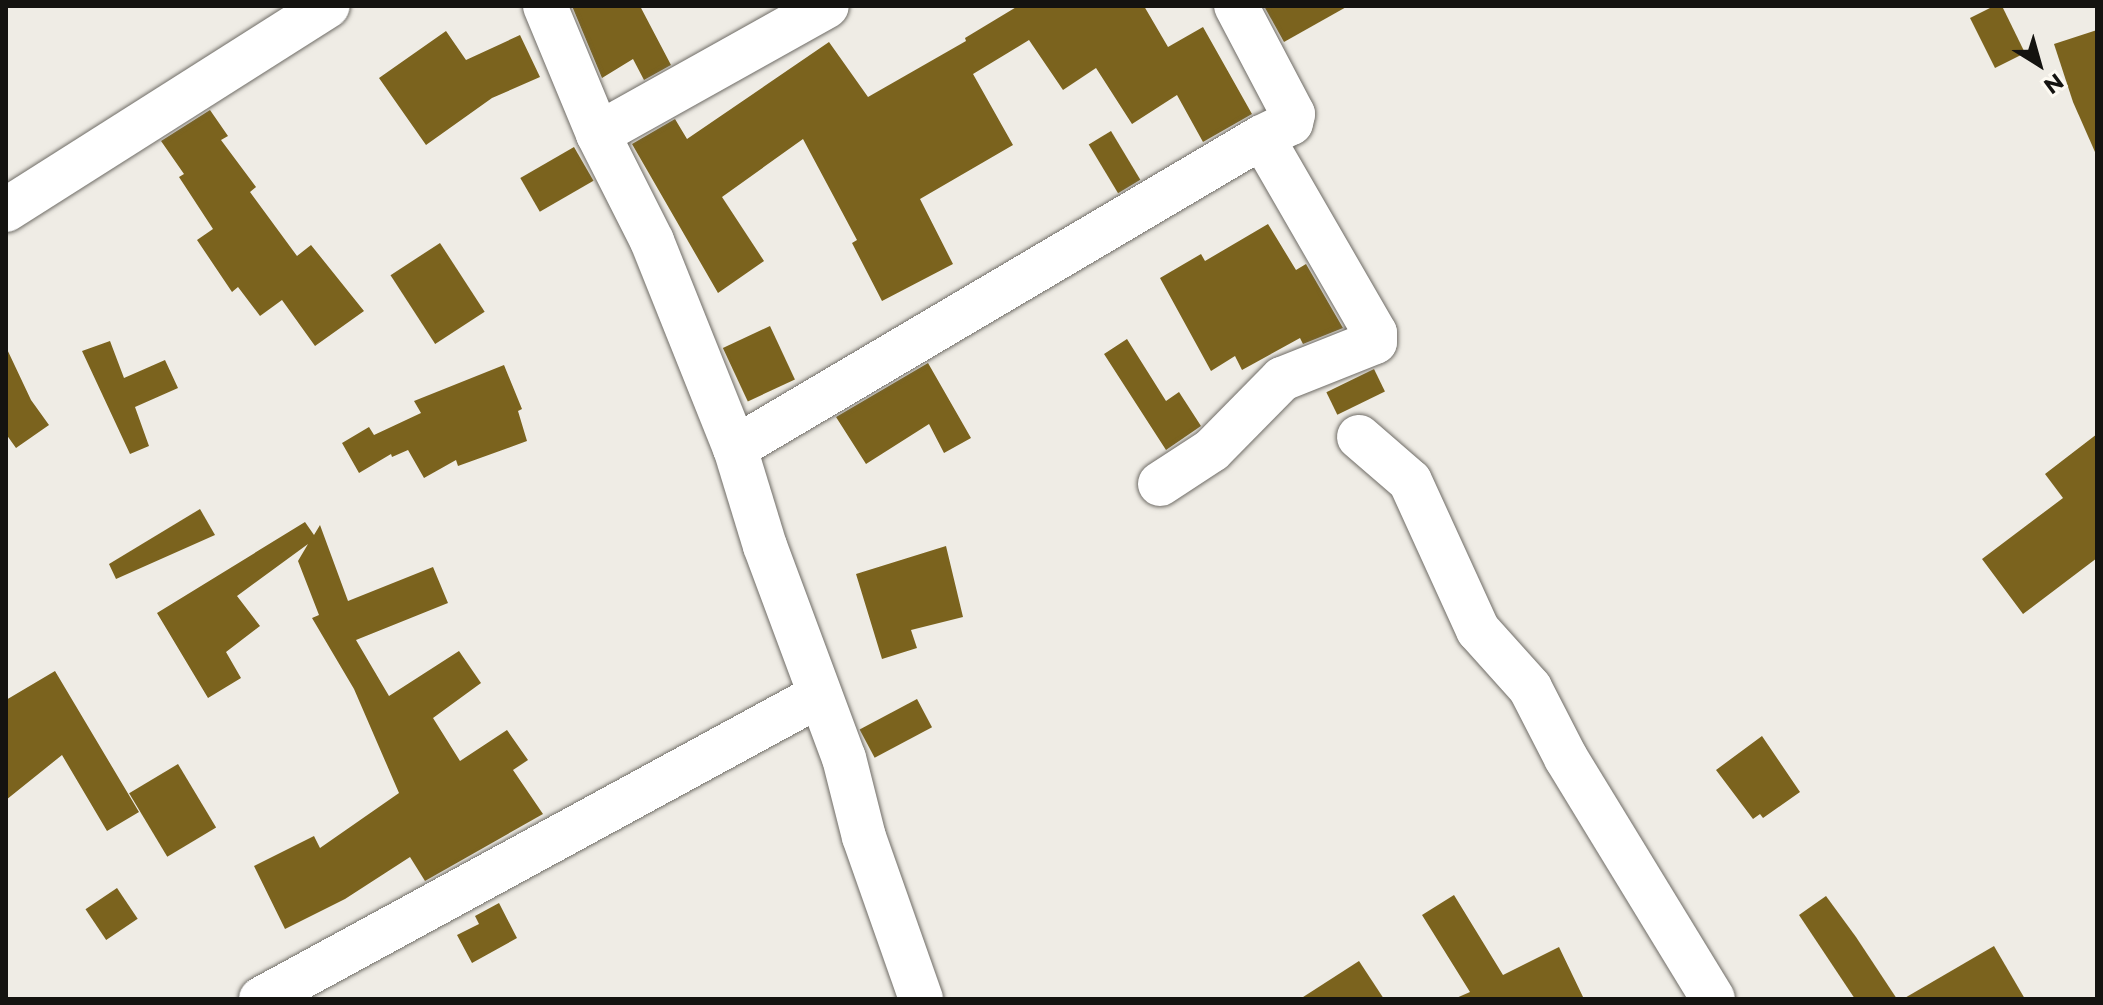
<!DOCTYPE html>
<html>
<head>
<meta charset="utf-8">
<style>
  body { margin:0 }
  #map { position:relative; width:2103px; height:1005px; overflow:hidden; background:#efece5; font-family:Montserrat,sans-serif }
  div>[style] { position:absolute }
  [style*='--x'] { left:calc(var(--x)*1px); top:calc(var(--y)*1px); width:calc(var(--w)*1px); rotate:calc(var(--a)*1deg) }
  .building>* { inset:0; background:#7b631e; transform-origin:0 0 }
  .roads { filter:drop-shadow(0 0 2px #6f6c66) drop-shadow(0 0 2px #6f6c66) }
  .minor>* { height:44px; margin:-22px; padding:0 22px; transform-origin:22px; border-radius:22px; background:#fff }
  span { translate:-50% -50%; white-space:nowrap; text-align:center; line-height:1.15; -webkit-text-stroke:7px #fdfaf2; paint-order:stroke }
  .frame { position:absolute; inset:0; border:8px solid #141310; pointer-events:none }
  .north { position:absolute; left:1999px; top:24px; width:80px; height:80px; -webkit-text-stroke:6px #fdfaf2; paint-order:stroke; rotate:143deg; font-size:22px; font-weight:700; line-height:32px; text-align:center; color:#141310 }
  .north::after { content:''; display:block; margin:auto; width:28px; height:36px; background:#141310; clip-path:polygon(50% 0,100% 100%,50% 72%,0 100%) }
</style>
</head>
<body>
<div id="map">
  <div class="building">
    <div style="clip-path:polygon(572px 6px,640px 6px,671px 65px,644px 80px,633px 59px,602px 78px)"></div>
    <div style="clip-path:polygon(1018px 6px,1144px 6px,1168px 47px,1203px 27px,1252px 114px,1203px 142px,1177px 95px,1132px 124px,1096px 68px,1063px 90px,1029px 40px,973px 74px,1013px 145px,920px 199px,953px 264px,882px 301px,852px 243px,857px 240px,803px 139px,722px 197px,764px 261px,718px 293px,632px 144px,675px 119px,687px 139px,829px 42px,868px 97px,966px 41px,965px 38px)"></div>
    <div style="clip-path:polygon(1264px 6px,1348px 6px,1284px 42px)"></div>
    <div style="clip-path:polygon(1994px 6px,2002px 6px,2025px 53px,1995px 68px,1970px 18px)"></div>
    <div style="clip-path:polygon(2097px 30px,2097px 152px,2095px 152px,2073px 102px,2054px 44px)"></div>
    <div style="clip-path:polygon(446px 31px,466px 60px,520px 35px,540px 77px,492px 98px,426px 145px,379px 78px)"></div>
    <div style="clip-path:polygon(210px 110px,228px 136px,221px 140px,256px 187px,250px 192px,297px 256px,311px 245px,364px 311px,315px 346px,282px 300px,260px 316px,238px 287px,232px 292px,197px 240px,213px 229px,179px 177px,184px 174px,161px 141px)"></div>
    <div style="left:1111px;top:131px;width:57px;height:26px;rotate:59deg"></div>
    <div style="left:574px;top:147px;width:39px;height:62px;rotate:60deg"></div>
    <div style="clip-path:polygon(1268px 224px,1296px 270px,1306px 264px,1343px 328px,1303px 344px,1300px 338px,1242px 370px,1235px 356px,1211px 371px,1160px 278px,1201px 254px,1205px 261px)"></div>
    <div style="left:440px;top:243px;width:82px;height:59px;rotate:57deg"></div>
    <div style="left:770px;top:326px;width:59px;height:52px;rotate:65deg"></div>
    <div style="clip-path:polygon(1127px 339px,1166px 401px,1179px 392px,1201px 426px,1166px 450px,1104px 354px)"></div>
    <div style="clip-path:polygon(110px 341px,124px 378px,165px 360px,178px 388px,135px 407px,149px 446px,130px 454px,82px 351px)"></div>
    <div style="clip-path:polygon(6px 347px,31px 400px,49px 425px,16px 448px,6px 434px)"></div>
    <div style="clip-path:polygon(928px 363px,971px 438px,944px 453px,929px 424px,866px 464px,836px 417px)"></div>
    <div style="clip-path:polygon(504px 365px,522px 409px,518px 411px,527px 441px,458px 466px,456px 460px,424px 478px,408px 450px,392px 457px,391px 454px,359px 473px,342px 443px,369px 427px,374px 435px,421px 413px,414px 401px)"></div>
    <div style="left:1374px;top:369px;width:25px;height:53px;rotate:64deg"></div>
    <div style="clip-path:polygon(2097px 434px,2097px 558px,2023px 614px,1982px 559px,2063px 498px,2045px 474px)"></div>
    <div style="clip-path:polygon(200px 509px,215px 535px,116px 579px,109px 564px)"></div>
    <div style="clip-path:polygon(305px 522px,314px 535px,320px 525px,348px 601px,433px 567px,448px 603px,356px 640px,389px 696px,459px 651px,481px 683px,433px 718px,460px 761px,507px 730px,528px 760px,513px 770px,543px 814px,425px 881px,410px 857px,345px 899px,285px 929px,254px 866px,314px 836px,320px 848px,399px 793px,354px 689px,312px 618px,319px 615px,298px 561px,308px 544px,237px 596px,260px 626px,226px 652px,241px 678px,208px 698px,157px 613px)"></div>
    <div style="clip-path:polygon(946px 546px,963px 617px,911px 630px,917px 648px,882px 659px,856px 574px)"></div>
    <div style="clip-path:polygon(55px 671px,139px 812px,107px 831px,62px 755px,6px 800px,6px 700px)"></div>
    <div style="left:917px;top:699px;width:32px;height:65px;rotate:62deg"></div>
    <div style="clip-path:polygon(1762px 736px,1800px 792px,1763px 818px,1760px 814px,1753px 819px,1716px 770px)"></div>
    <div style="left:178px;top:764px;width:74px;height:57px;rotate:59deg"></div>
    <div style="left:117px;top:888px;width:37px;height:38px;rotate:56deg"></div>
    <div style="clip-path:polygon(1454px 895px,1503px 975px,1559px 947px,1584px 999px,1454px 999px,1470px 992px,1422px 915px)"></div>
    <div style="clip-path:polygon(1826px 896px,1856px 937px,1897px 999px,1855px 999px,1799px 915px)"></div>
    <div style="clip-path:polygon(499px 903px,517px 938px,472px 963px,457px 935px,479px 924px,475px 916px)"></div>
    <div style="clip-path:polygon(1994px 946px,2025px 999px,1903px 999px)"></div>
    <div style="clip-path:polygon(1359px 961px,1384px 999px,1300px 999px)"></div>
  </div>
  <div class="roads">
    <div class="minor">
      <div style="--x:545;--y:6;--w:139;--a:67.5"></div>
      <div style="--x:598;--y:134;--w:120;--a:63.2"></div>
      <div style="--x:652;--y:241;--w:223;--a:68.2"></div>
      <div style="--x:735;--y:448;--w:102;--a:73"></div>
      <div style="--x:765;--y:546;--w:226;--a:69.6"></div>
      <div style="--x:844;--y:758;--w:81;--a:75.8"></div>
      <div style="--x:864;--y:837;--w:172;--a:70.6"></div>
      <div style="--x:598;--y:134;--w:262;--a:-29.2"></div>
      <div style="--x:6;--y:210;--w:381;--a:-32.4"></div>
      <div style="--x:1359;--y:437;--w:67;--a:40.8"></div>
      <div style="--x:1410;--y:481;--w:164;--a:65.5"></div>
      <div style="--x:1478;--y:630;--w:78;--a:48.1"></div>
      <div style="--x:1530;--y:688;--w:79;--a:62.8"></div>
      <div style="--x:1566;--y:758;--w:282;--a:58.6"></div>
      <div style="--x:735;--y:448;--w:612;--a:-30.55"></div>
      <div style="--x:1262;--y:137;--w:32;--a:-26"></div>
      <div style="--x:1291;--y:123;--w:9;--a:-77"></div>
      <div style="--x:1293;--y:114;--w:122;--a:-117.8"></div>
      <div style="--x:1160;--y:484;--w:62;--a:-33.2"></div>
      <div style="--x:1212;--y:450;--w:100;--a:-45.4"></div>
      <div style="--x:1282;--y:379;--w:100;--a:-21.7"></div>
      <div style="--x:1375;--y:342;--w:9;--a:-90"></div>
      <div style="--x:1375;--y:333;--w:226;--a:-120"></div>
      <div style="--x:261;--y:999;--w:636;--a:-28.54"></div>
    </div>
  </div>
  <div class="frame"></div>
  <div class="north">N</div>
</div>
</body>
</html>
